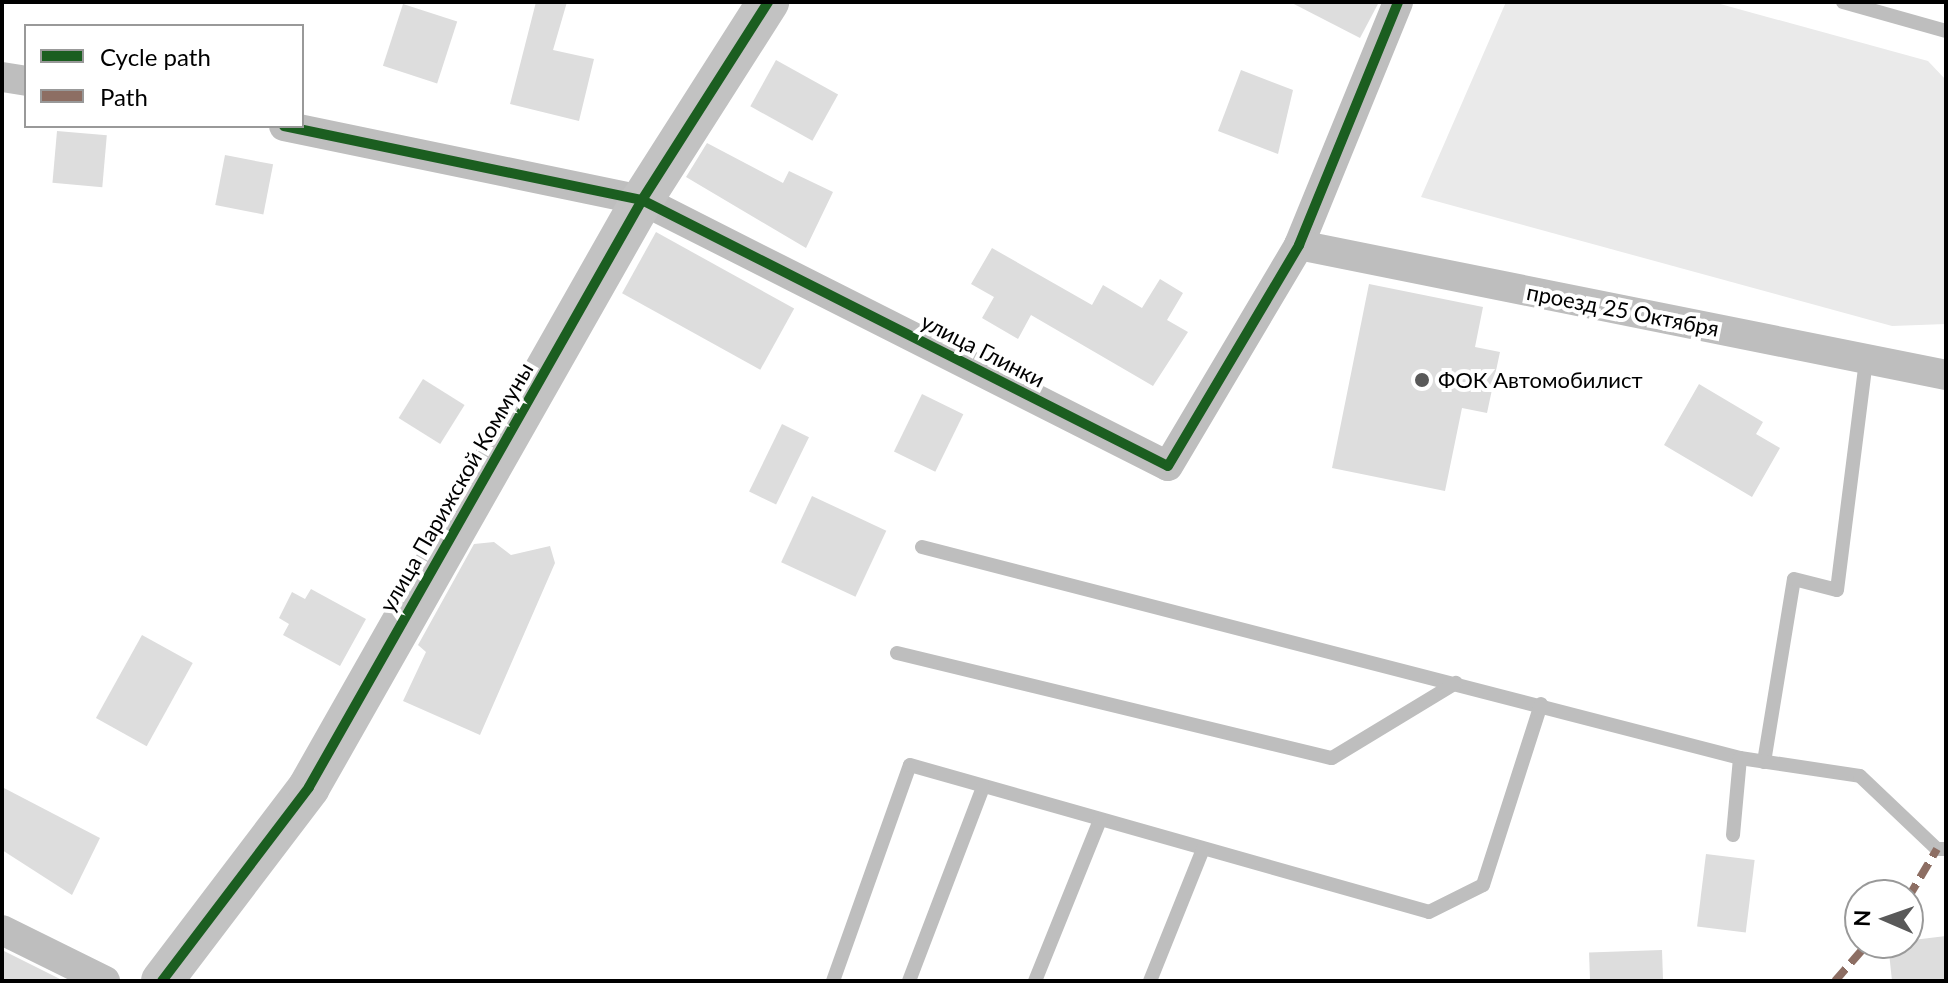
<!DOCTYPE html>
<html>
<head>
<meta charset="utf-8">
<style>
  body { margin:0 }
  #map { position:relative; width:1948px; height:983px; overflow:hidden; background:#fff; font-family:Lato,sans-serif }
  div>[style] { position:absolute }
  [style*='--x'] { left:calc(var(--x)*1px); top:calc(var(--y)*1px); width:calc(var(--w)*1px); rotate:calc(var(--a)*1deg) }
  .green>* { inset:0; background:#eaeaea }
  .building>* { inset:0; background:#ddd; transform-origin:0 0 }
  .lane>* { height:14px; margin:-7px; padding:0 7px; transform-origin:7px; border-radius:7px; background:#bebebe }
  .street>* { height:30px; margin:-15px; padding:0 15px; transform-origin:15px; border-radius:15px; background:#bebebe }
  .secondary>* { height:42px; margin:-21px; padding:0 21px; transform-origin:21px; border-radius:21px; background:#c2c2c2 }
  .quiet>* { height:8px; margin-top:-4px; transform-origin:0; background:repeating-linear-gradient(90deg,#8d6e63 0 16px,transparent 0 24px) }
  .cycleway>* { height:10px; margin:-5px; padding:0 5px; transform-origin:5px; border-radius:5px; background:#1b5e20 }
  .dots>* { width:22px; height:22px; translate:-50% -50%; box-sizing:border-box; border:4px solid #fff; border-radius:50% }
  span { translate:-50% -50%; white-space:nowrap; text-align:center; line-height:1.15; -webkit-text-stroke:8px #fff; paint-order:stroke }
  .street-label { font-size:22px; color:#000 }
  .poi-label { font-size:22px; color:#000 }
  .left { translate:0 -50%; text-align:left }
  .frame { position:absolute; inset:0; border:4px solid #000; pointer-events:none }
  .legend { position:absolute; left:24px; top:24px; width:280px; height:104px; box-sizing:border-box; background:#fff; border:2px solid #999; margin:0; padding:10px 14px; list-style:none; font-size:24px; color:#000 }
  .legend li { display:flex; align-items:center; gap:16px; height:40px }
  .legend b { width:40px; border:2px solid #999 }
  .north { position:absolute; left:1844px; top:879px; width:80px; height:80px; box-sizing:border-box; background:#fff; border:2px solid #999; border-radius:50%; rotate:272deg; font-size:22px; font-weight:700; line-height:32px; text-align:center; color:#000 }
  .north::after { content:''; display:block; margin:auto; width:28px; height:36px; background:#595959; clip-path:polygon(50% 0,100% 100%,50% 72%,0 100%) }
</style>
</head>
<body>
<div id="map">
  <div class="green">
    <div style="clip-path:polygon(1506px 2px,1713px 2px,1928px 61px,1946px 80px,1946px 324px,1892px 326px,1421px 197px)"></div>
  </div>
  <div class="building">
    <div style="clip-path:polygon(536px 2px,567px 2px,553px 50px,594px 59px,579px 121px,510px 104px)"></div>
    <div style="clip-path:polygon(1290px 2px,1379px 2px,1360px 38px)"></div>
    <div style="left:403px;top:4px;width:57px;height:65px;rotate:18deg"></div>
    <div style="left:776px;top:60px;width:71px;height:53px;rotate:29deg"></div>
    <div style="clip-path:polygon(1241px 70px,1293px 90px,1278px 154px,1218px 131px)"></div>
    <div style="left:57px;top:131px;width:50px;height:52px;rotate:5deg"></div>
    <div style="clip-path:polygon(707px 143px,783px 183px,789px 171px,833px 192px,806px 248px,686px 177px)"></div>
    <div style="left:225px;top:155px;width:49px;height:51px;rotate:11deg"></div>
    <div style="left:656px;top:232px;width:158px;height:70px;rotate:29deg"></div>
    <div style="clip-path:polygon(992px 248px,1092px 305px,1103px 285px,1142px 308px,1160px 279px,1183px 293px,1167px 320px,1188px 332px,1153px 386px,1031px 315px,1018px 339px,982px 318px,994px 297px,971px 284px)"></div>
    <div style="clip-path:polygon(1369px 284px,1483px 307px,1475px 347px,1500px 352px,1487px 413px,1462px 408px,1445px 491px,1332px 468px)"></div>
    <div style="left:423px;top:379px;width:49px;height:46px;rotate:32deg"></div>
    <div style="clip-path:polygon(1699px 384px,1763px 422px,1756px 434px,1780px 448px,1752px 497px,1664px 445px)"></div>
    <div style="left:922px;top:394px;width:46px;height:64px;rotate:26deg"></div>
    <div style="left:782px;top:424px;width:30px;height:75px;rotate:26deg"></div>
    <div style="left:812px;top:496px;width:82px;height:73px;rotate:25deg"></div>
    <div style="clip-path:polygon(494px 542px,511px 555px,550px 546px,555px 563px,480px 735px,403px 701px,426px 652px,418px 645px,474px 544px)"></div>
    <div style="clip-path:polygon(311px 589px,366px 619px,340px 666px,283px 635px,289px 624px,279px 618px,292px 592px,305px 599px)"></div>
    <div style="left:142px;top:635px;width:58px;height:95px;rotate:29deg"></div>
    <div style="clip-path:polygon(2px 787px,100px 838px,72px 895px,2px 850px)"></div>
    <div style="left:1706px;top:854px;width:49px;height:73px;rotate:7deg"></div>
    <div style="clip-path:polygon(1946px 936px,1946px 981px,1892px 981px,1888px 943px)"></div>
    <div style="clip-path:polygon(2px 950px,64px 981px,2px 981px)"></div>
    <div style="left:1662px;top:950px;width:31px;height:73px;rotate:88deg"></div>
  </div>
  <div class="lane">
    <div style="--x:1843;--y:2;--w:107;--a:15.7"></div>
    <div style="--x:922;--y:547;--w:845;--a:14.46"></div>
    <div style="--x:897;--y:653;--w:447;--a:13.6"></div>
    <div style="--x:1332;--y:758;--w:145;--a:-31.2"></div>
    <div style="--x:1764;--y:762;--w:185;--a:-80.7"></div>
    <div style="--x:1794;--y:579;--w:44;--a:14.3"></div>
    <div style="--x:1837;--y:590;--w:233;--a:-82.8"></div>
    <div style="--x:1733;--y:835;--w:77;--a:-84.8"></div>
    <div style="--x:1740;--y:758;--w:121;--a:8.5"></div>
    <div style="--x:1860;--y:776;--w:106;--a:43.5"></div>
    <div style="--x:1937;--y:849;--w:9;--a:0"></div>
    <div style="--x:833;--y:981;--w:229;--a:-70.4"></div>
    <div style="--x:910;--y:765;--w:539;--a:15.81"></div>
    <div style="--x:1429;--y:912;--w:60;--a:-26.6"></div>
    <div style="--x:1483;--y:885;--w:190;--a:-72.2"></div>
    <div style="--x:909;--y:981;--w:208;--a:-69.1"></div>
    <div style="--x:1035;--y:981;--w:174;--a:-68"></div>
    <div style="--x:1150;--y:981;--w:142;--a:-68.1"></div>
  </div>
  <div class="street">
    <div style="--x:2;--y:77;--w:24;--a:9"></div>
    <div style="--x:284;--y:126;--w:366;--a:11.7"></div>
    <div style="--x:642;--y:200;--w:589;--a:26.83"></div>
    <div style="--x:1168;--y:466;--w:257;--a:-59.3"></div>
    <div style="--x:1299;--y:245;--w:262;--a:-67.8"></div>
    <div style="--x:1299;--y:245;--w:660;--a:11.36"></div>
    <div style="--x:2;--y:930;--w:115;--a:26.3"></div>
  </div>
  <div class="secondary">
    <div style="--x:162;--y:981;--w:243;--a:-52.8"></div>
    <div style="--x:309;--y:787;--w:675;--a:-60.43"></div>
    <div style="--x:642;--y:200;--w:235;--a:-57.5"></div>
  </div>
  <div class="quiet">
    <div style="--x:1908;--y:898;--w:57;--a:-59.4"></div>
    <div style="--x:1835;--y:981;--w:50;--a:-49"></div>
  </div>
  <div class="cycleway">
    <div style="--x:284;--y:126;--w:366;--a:11.7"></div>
    <div style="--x:642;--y:200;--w:589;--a:26.83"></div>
    <div style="--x:1168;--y:466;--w:257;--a:-59.3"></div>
    <div style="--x:1299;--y:245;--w:262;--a:-67.8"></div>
    <div style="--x:162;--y:981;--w:243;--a:-52.8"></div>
    <div style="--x:309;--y:787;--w:675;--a:-60.43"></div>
    <div style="--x:642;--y:200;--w:235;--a:-57.5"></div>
  </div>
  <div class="dots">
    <div style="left:1422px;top:380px;background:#595959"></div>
  </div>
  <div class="street-label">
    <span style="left:1623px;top:310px;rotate:11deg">проезд 25 Октября</span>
    <span style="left:983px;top:350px;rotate:27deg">улица Глинки</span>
    <span style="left:456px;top:487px;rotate:-60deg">улица Парижской Коммуны</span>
  </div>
  <div class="poi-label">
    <span class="left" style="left:1438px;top:380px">ФОК Автомобилист</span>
  </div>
  <div class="frame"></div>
  <ul class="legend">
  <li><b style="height:10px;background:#1b5e20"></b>Cycle path</li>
  <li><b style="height:10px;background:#8d6e63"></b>Path</li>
  </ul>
  <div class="north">N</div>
</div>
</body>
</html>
